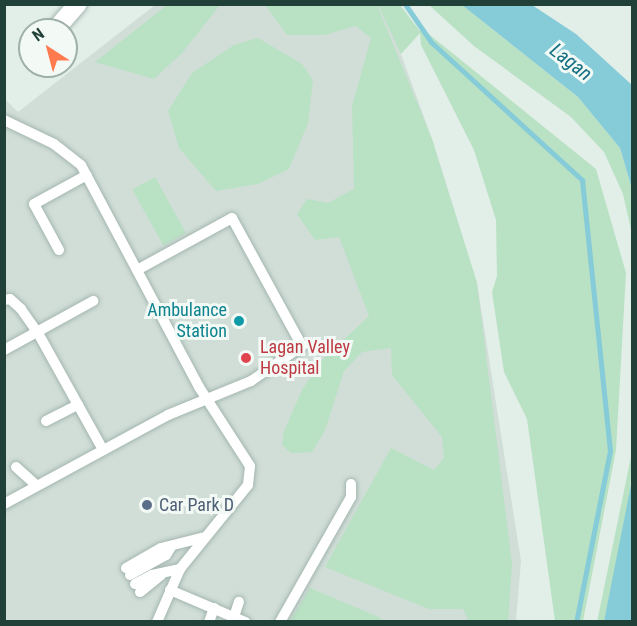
<!DOCTYPE html>
<html>
<head>
<meta charset="utf-8">
<style>
  body { margin:0 }
  #map { position:relative; width:637px; height:626px; overflow:hidden; background:#e2eee8; font-family:"Roboto Condensed",sans-serif }
  div>[style] { position:absolute }
  [style*='--x'] { left:calc(var(--x)*1px); top:calc(var(--y)*1px); width:calc(var(--w)*1px); rotate:calc(var(--a)*1deg) }
  .built>* { inset:0; background:#d0ded7 }
  .green>* { inset:0; background:#b9e1c4; transform-origin:0 0 }
  .water>* { inset:0; background:#85cbd8 }
  .stream>* { height:5px; margin:-2.5px; padding:0 2.5px; transform-origin:2.5px; border-radius:2.5px; background:#85cbd8 }
  .roads { filter:drop-shadow(0 0 2px #a4b6b0) drop-shadow(0 0 2px #a4b6b0) }
  .service>* { height:10px; margin:-5px; padding:0 5px; transform-origin:5px; border-radius:5px; background:#fff }
  .minor>* { height:18px; margin:-9px; padding:0 9px; transform-origin:9px; border-radius:9px; background:#fff }
  .dots>* { width:16px; height:16px; translate:-50% -50%; box-sizing:border-box; border:3px solid #f3faf6; border-radius:50% }
  span { translate:-50% -50%; white-space:nowrap; text-align:center; line-height:1.15; -webkit-text-stroke:6px #f3faf6; paint-order:stroke }
  .culture-label { font-size:18px; color:#0d838f }
  .right { translate:-100% -50%; text-align:right }
  .health-label { font-size:18px; color:#be3a42 }
  .left { translate:0 -50%; text-align:left }
  .service-label { font-size:18px; color:#4e5e75 }
  .water-label { font-size:20px; color:#147082; font-style:italic }
  .frame { position:absolute; inset:0; border:6px solid #204038; pointer-events:none }
  .north { position:absolute; left:18px; top:18px; width:60px; height:60px; box-sizing:border-box; background:#f3faf6; border:2px solid #9fb0aa; border-radius:50%; rotate:324deg; font-size:16px; font-weight:700; line-height:24px; text-align:center; color:#204038 }
  .north::after { content:''; display:block; margin:auto; width:21px; height:27px; background:#ff7a4f; clip-path:polygon(50% 0,100% 100%,50% 72%,0 100%) }
</style>
</head>
<body>
<div id="map">
  <div class="built">
    <div style="clip-path:polygon(155px 5px,383px 5px,432px 139px,477px 283px,521px 561px,516px 621px,5px 621px,4px 98px,18px 112px)"></div>
  </div>
  <div class="green">
    <div style="clip-path:polygon(167px 5px,220px 5px,182px 53px,154px 79px,95px 62px)"></div>
    <div style="clip-path:polygon(265px 5px,377px 5px,432px 139px,477px 283px,512px 563px,508px 621px,469px 621px,463px 609px,429px 609px,325px 567px,391px 448px,434px 470px,444px 458px,442px 437px,392px 375px,391px 348px,362px 352px,344px 371px,325px 430px,312px 452px,291px 453px,282px 445px,284px 431px,302px 390px,322px 360px,369px 316px,339px 237px,315px 240px,297px 214px,307px 199px,328px 203px,354px 189px,352px 106px,371px 38px,356px 26px,324px 35px,287px 35px)"></div>
    <div style="clip-path:polygon(378px 5px,400px 5px,420px 31px,420px 27px,596px 169px,626px 273px,616px 450px,583px 621px,555px 621px,527px 419px,504px 372px,492px 292px,497px 276px,496px 220px,474px 150px,421px 45px,420px 33px,401px 54px)"></div>
    <div style="clip-path:polygon(429px 5px,462px 5px,578px 97px,620px 148px,632px 189px,632px 234px,623px 194px,604px 152px,571px 117px,474px 46px)"></div>
    <div style="clip-path:polygon(258px 38px,302px 64px,313px 80px,308px 123px,289px 169px,258px 184px,216px 191px,179px 148px,168px 111px,192px 73px,234px 45px)"></div>
    <div style="left:155px;top:177px;width:64px;height:26px;rotate:61deg"></div>
    <div style="clip-path:polygon(632px 452px,630px 497px,604px 621px,597px 622px)"></div>
    <div style="clip-path:polygon(310px 588px,381px 618px,379px 621px,290px 621px)"></div>
  </div>
  <div class="water">
    <div style="clip-path:polygon(462px 5px,532px 5px,576px 34px,632px 85px,632px 189px,620px 148px,578px 97px)"></div>
    <div style="clip-path:polygon(632px 480px,632px 621px,604px 621px)"></div>
  </div>
  <div class="stream">
    <div style="--x:405;--y:4;--w:46;--a:55.6"></div>
    <div style="--x:431;--y:42;--w:205;--a:42.4"></div>
    <div style="--x:582;--y:180;--w:272;--a:84.1"></div>
    <div style="--x:610;--y:451;--w:174;--a:101.2"></div>
  </div>
  <div class="roads">
    <div class="service">
      <div style="--x:4;--y:120;--w:55;--a:25.6"></div>
      <div style="--x:54;--y:144;--w:34;--a:38"></div>
      <div style="--x:81;--y:165;--w:251;--a:62"></div>
      <div style="--x:199;--y:387;--w:94;--a:57.2"></div>
      <div style="--x:250;--y:466;--w:19;--a:96"></div>
      <div style="--x:248;--y:485;--w:108;--a:129"></div>
      <div style="--x:180;--y:569;--w:58;--a:113.5"></div>
      <div style="--x:59;--y:250;--w:52;--a:-118.5"></div>
      <div style="--x:34;--y:204;--w:60;--a:-28.7"></div>
      <div style="--x:4;--y:300;--w:6;--a:-9"></div>
      <div style="--x:10;--y:299;--w:15;--a:42"></div>
      <div style="--x:21;--y:309;--w:29;--a:55"></div>
      <div style="--x:38;--y:333;--w:134;--a:60.9"></div>
      <div style="--x:4;--y:350;--w:102;--a:-28.8"></div>
      <div style="--x:46;--y:421;--w:36;--a:-27"></div>
      <div style="--x:16;--y:467;--w:28;--a:42"></div>
      <div style="--x:4;--y:504;--w:187;--a:-28.5"></div>
      <div style="--x:168;--y:415;--w:90;--a:-22.3"></div>
      <div style="--x:251;--y:381;--w:62;--a:-34.5"></div>
      <div style="--x:302;--y:346;--w:146;--a:-118.7"></div>
      <div style="--x:232;--y:218;--w:108;--a:151.3"></div>
      <div style="--x:126;--y:568;--w:40;--a:-29.7"></div>
      <div style="--x:161;--y:548;--w:45;--a:-14"></div>
      <div style="--x:130;--y:575;--w:41;--a:-29.1"></div>
      <div style="--x:166;--y:555;--w:9;--a:-58"></div>
      <div style="--x:135;--y:584;--w:19;--a:-28"></div>
      <div style="--x:152;--y:575;--w:29;--a:-12"></div>
      <div style="--x:170;--y:590;--w:82;--a:23.1"></div>
      <div style="--x:140;--y:592;--w:27;--a:-39"></div>
      <div style="--x:234;--y:617;--w:16;--a:-72"></div>
      <div style="--x:209;--y:622;--w:15;--a:-70"></div>
      <div style="--x:280;--y:622;--w:144;--a:-60.4"></div>
      <div style="--x:351;--y:497;--w:13;--a:-90"></div>
    </div>
    <div class="minor">
      <div style="--x:55;--y:30;--w:35;--a:-49"></div>
    </div>
  </div>
  <div class="dots">
    <div style="left:239px;top:321px;background:#0f9aa8"></div>
    <div style="left:246px;top:358px;background:#e0444e"></div>
    <div style="left:147px;top:505px;background:#5c6f8a"></div>
  </div>
  <div class="culture-label">
    <span class="right" style="left:227px;top:321px">Ambulance<br>Station</span>
  </div>
  <div class="health-label">
    <span class="left" style="left:260px;top:358px">Lagan Valley<br>Hospital</span>
  </div>
  <div class="service-label">
    <span class="left" style="left:159px;top:505px">Car Park D</span>
  </div>
  <div class="water-label">
    <span style="left:571px;top:62px;rotate:38deg">Lagan</span>
  </div>
  <div class="frame"></div>
  <div class="north">N</div>
</div>
</body>
</html>
